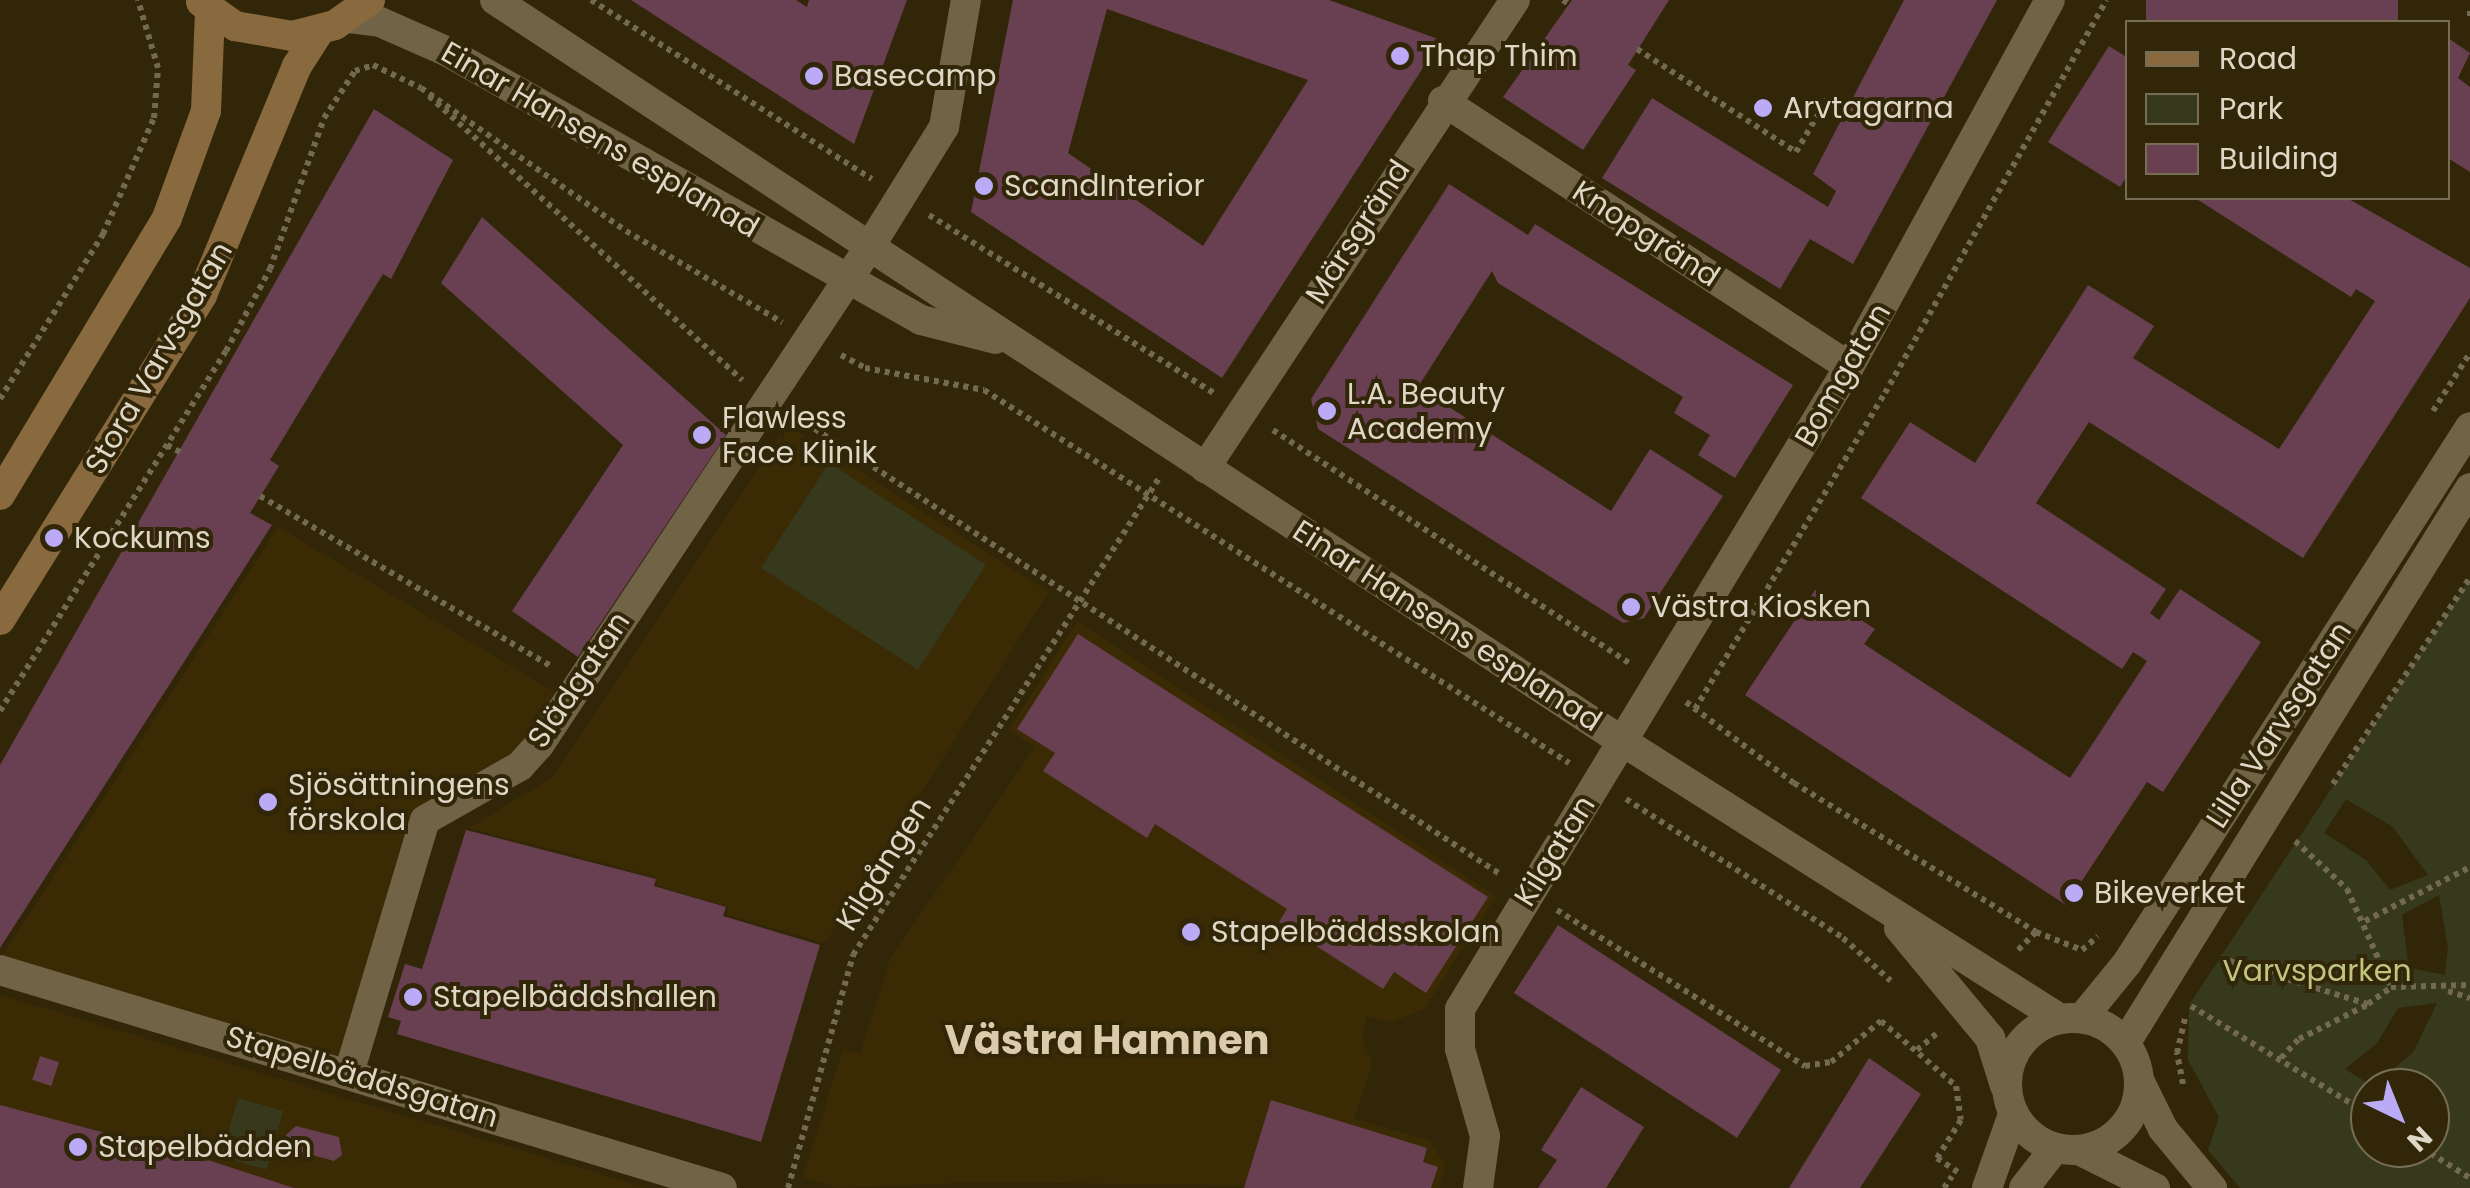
<!DOCTYPE html>
<html>
<head>
<meta charset="utf-8">
<style>
  body { margin:0 }
  #map { position:relative; width:2470px; height:1188px; overflow:hidden; background:#322609; font-family:Poppins,sans-serif }
  div>[style] { position:absolute }
  [style*='--x'] { left:calc(var(--x)*1px); top:calc(var(--y)*1px); width:calc(var(--w)*1px); rotate:calc(var(--a)*1deg) }
  .built>* { inset:0; background:#3b2b05 }
  .green>* { inset:0; background:#37391d; transform-origin:0 0 }
  .building>* { inset:0; background:#684051; transform-origin:0 0 }
  .path>* { height:6px; margin-top:-3px; transform-origin:0; background:repeating-linear-gradient(90deg,#736951 0 5px,transparent 0 10px) }
  .street>* { height:30px; margin:-15px; padding:0 15px; transform-origin:15px; border-radius:15px; background:#716346 }
  .street>.ring { margin:-15px; padding:0; box-sizing:content-box; background:none; border:30px solid #716346; border-radius:50% }
  .secondary>* { height:30px; margin:-15px; padding:0 15px; transform-origin:15px; border-radius:15px; background:#896a3e }
  .dots>* { width:28px; height:28px; translate:-50% -50%; box-sizing:border-box; border:5px solid #322609; border-radius:50% }
  span { translate:-50% -50%; white-space:nowrap; text-align:center; line-height:1.15; -webkit-text-stroke:8px #322609; paint-order:stroke }
  .poi-label { font-size:30px; color:#ded7c6 }
  .left { translate:0 -50%; text-align:left }
  .street-label { font-size:30px; color:#ded7c6 }
  .park-label { font-size:30px; color:#c0c47f }
  .district-label { font-size:40px; color:#dbcbaa; font-weight:700 }
  .legend { position:absolute; left:2125px; top:20px; width:325px; height:180px; box-sizing:border-box; background:#322609; border:2px solid #776d55; margin:0; padding:12px 18px; list-style:none; font-size:30px; color:#ded7c6 }
  .legend li { display:flex; align-items:center; gap:20px; height:50px }
  .legend b { width:50px; border:2px solid #776d55 }
  .north { position:absolute; left:2350px; top:1068px; width:100px; height:100px; box-sizing:border-box; background:#322609; border:2px solid #776d55; border-radius:50%; rotate:137deg; font-size:28px; font-weight:700; line-height:40px; text-align:center; color:#ded7c6 }
  .north::after { content:''; display:block; margin:auto; width:35px; height:45px; background:#bbaaf6; clip-path:polygon(50% 0,100% 100%,50% 72%,0 100%) }
</style>
</head>
<body>
<div id="map">
  <div class="built">
    <div style="clip-path:polygon(787px 425px,1049px 592px,825px 943px,727px 915px,728px 907px,656px 885px,657px 877px,469px 828px,553px 777px)"></div>
    <div style="clip-path:polygon(278px 527px,558px 694px,511px 759px,449px 790px,343px 1062px,1px 958px)"></div>
    <div style="clip-path:polygon(1077px 621px,1496px 896px,1424px 1009px,1392px 1022px,1366px 1016px,1362px 1037px,1372px 1064px,1354px 1118px,1430px 1141px,1446px 1165px,1439px 1188px,986px 1182px,837px 1188px,803px 1177px,843px 1049px,860px 1054px,890px 959px,1035px 747px,1009px 730px)"></div>
    <div style="clip-path:polygon(0 995px,291px 1082px,647px 1188px,0 1188px)"></div>
  </div>
  <div class="green">
    <div style="left:829px;top:463px;width:187px;height:125px;rotate:33deg"></div>
    <div style="clip-path:polygon(evenodd,2470px 578px,2470px 1188px,2240px 1188px,2208px 1150px,2219px 1117px,2188px 1060px,2189px 1005px,2470px 578px,2346px 799px,2393px 827px,2428px 875px,2390px 890px,2366px 860px,2324px 833px,2346px 799px,2470px 578px,2439px 895px,2448px 948px,2445px 975px,2409px 968px,2402px 915px,2439px 895px,2470px 578px,2437px 1003px,2414px 1051px,2374px 1087px,2345px 1069px,2377px 1043px,2398px 1008px,2437px 1003px,2470px 578px,2430px 1088px,2430px 1148px,2370px 1148px,2370px 1088px,2430px 1088px)"></div>
    <div style="left:238px;top:1098px;width:47px;height:61px;rotate:16deg"></div>
  </div>
  <div class="building">
    <div style="clip-path:polygon(631px 0,796px 0,807px 7px,809px 0,907px 0,854px 144px)"></div>
    <div style="clip-path:polygon(evenodd,1013px 0,1329px 0,1441px 40px,1222px 378px,971px 212px,1013px 0,1107px 9px,1308px 80px,1203px 246px,1068px 153px,1107px 9px)"></div>
    <div style="clip-path:polygon(1572px 0,1669px 0,1628px 65px,1636px 70px,1583px 150px,1503px 97px)"></div>
    <div style="clip-path:polygon(1904px 0,1997px 0,1853px 264px,1810px 239px,1780px 289px,1602px 178px,1652px 98px,1828px 207px,1836px 191px,1813px 174px)"></div>
    <div style="left:2146px;top:0;width:252px;height:27px"></div>
    <div style="clip-path:polygon(2448px 38px,2470px 53px,2458px 78px,2470px 87px,2470px 172px,2448px 158px)"></div>
    <div style="clip-path:polygon(2109px 46px,2128px 58px,2128px 175px,2120px 187px,2048px 142px)"></div>
    <div style="clip-path:polygon(374px 109px,453px 160px,391px 279px,383px 274px,270px 460px,279px 466px,250px 513px,272px 525px,0 948px,0 765px)"></div>
    <div style="clip-path:polygon(1449px 184px,1528px 235px,1535px 224px,1793px 385px,1735px 478px,1698px 455px,1710px 435px,1674px 413px,1683px 397px,1498px 283px,1492px 271px,1418px 387px,1611px 511px,1650px 449px,1723px 496px,1644px 618px,1623px 623px,1318px 429px,1311px 399px)"></div>
    <div style="clip-path:polygon(2195px 198px,2347px 198px,2470px 268px,2470px 298px,2303px 558px,2089px 422px,2036px 503px,2166px 589px,2150px 613px,2159px 620px,2180px 589px,2261px 642px,2163px 792px,2147px 782px,2066px 905px,1745px 695px,1815px 590px,1875px 629px,1864px 644px,2070px 778px,2147px 661px,2133px 652px,2122px 669px,1861px 498px,1910px 422px,1975px 463px,2088px 285px,2154px 326px,2133px 358px,2279px 449px,2375px 301px,2356px 289px,2351px 297px)"></div>
    <div style="clip-path:polygon(482px 217px,726px 435px,578px 657px,512px 611px,623px 445px,441px 283px)"></div>
    <div style="clip-path:polygon(1078px 634px,1488px 897px,1426px 993px,1394px 972px,1383px 989px,1279px 922px,1287px 909px,1223px 868px,1155px 824px,1147px 838px,1043px 771px,1055px 753px,1017px 729px)"></div>
    <div style="clip-path:polygon(466px 830px,656px 879px,654px 886px,726px 907px,723px 916px,820px 945px,761px 1142px,397px 1034px,401px 1021px,388px 1017px,405px 964px,422px 969px)"></div>
    <div style="left:1558px;top:925px;width:266px;height:81px;rotate:33deg"></div>
    <div style="left:40px;top:1056px;width:20px;height:25px;rotate:18deg"></div>
    <div style="clip-path:polygon(1869px 1058px,1921px 1094px,1860px 1188px,1789px 1188px)"></div>
    <div style="clip-path:polygon(1581px 1087px,1644px 1127px,1606px 1188px,1538px 1188px,1557px 1160px,1541px 1150px)"></div>
    <div style="clip-path:polygon(1271px 1100px,1427px 1148px,1423px 1162px,1438px 1167px,1431px 1188px,1244px 1188px)"></div>
    <div style="clip-path:polygon(0 1105px,211px 1161px,294px 1188px,0 1188px)"></div>
    <div style="clip-path:polygon(296px 1126px,339px 1137px,342px 1155px,334px 1161px,291px 1149px,286px 1135px)"></div>
  </div>
  <div class="path">
    <div style="--x:591;--y:0;--w:333;--a:32.5"></div>
    <div style="--x:1563;--y:0;--w:7;--a:34"></div>
    <div style="--x:2470;--y:11;--w:6;--a:90"></div>
    <div style="--x:1637;--y:49;--w:189;--a:32.9"></div>
    <div style="--x:1796;--y:152;--w:61;--a:-59.7"></div>
    <div style="--x:429;--y:96;--w:423;--a:42.2"></div>
    <div style="--x:929;--y:215;--w:337;--a:32"></div>
    <div style="--x:841;--y:355;--w:27;--a:28"></div>
    <div style="--x:865;--y:368;--w:121;--a:10.5"></div>
    <div style="--x:984;--y:390;--w:694;--a:32.52"></div>
    <div style="--x:0;--y:399;--w:195;--a:-58"></div>
    <div style="--x:103;--y:234;--w:127;--a:-66.3"></div>
    <div style="--x:154;--y:118;--w:50;--a:-85.4"></div>
    <div style="--x:158;--y:68;--w:71;--a:-106.4"></div>
    <div style="--x:2433;--y:411;--w:69;--a:-57.5"></div>
    <div style="--x:798;--y:418;--w:837;--a:33.01"></div>
    <div style="--x:1273;--y:430;--w:427;--a:33.2"></div>
    <div style="--x:167;--y:445;--w:15;--a:28"></div>
    <div style="--x:260;--y:496;--w:339;--a:30.3"></div>
    <div style="--x:1686;--y:702;--w:135;--a:36.9"></div>
    <div style="--x:1794;--y:783;--w:284;--a:31.6"></div>
    <div style="--x:1695;--y:709;--w:369;--a:-59"></div>
    <div style="--x:1885;--y:393;--w:451;--a:-60.6"></div>
    <div style="--x:0;--y:711;--w:425;--a:-57.9"></div>
    <div style="--x:226;--y:351;--w:93;--a:-61.8"></div>
    <div style="--x:270;--y:269;--w:160;--a:-70.3"></div>
    <div style="--x:324;--y:118;--w:56;--a:-56.6"></div>
    <div style="--x:355;--y:71;--w:19;--a:-18"></div>
    <div style="--x:373;--y:65;--w:53;--a:25.6"></div>
    <div style="--x:421;--y:88;--w:250;--a:34.9"></div>
    <div style="--x:626;--y:231;--w:181;--a:30.3"></div>
    <div style="--x:2333;--y:784;--w:247;--a:-56.4"></div>
    <div style="--x:1626;--y:799;--w:258;--a:32.6"></div>
    <div style="--x:1843;--y:938;--w:64;--a:41.9"></div>
    <div style="--x:2295;--y:841;--w:71;--a:42.7"></div>
    <div style="--x:2347;--y:889;--w:107;--a:65.8"></div>
    <div style="--x:1557;--y:910;--w:293;--a:32.2"></div>
    <div style="--x:1805;--y:1066;--w:26;--a:-9"></div>
    <div style="--x:1831;--y:1062;--w:65;--a:-39.4"></div>
    <div style="--x:1881;--y:1021;--w:99;--a:40.9"></div>
    <div style="--x:1956;--y:1086;--w:34;--a:82"></div>
    <div style="--x:1961;--y:1120;--w:45;--a:122.3"></div>
    <div style="--x:1937;--y:1158;--w:25;--a:34"></div>
    <div style="--x:2365;--y:921;--w:118;--a:-27.2"></div>
    <div style="--x:2018;--y:950;--w:25;--a:-45"></div>
    <div style="--x:2036;--y:932;--w:49;--a:21.4"></div>
    <div style="--x:2082;--y:950;--w:21;--a:-41"></div>
    <div style="--x:2220;--y:958;--w:155;--a:17.3"></div>
    <div style="--x:2368;--y:1004;--w:29;--a:-36"></div>
    <div style="--x:2391;--y:987;--w:79;--a:-1.5"></div>
    <div style="--x:2448;--y:991;--w:23;--a:18"></div>
    <div style="--x:2191;--y:1006;--w:210;--a:31.3"></div>
    <div style="--x:1917;--y:1050;--w:30;--a:-40"></div>
    <div style="--x:2281;--y:1058;--w:26;--a:-47"></div>
    <div style="--x:2299;--y:1039;--w:76;--a:-26.6"></div>
    <div style="--x:2183;--y:1084;--w:32;--a:-101"></div>
    <div style="--x:2177;--y:1053;--w:36;--a:-77"></div>
    <div style="--x:2422;--y:1148;--w:57;--a:32"></div>
    <div style="--x:788;--y:1188;--w:242;--a:-74.4"></div>
    <div style="--x:853;--y:955;--w:567;--a:-57.32"></div>
    <div style="--x:1944;--y:1188;--w:14;--a:-56"></div>
  </div>
  <div class="street">
    <div style="--x:495;--y:0;--w:1352;--a:33.33"></div>
    <div style="--x:1625;--y:743;--w:514;--a:32.36"></div>
    <div style="--x:349;--y:18;--w:31;--a:7"></div>
    <div style="--x:380;--y:22;--w:72;--a:23.7"></div>
    <div style="--x:446;--y:51;--w:546;--a:29.52"></div>
    <div style="--x:921;--y:320;--w:77;--a:14.2"></div>
    <div style="--x:1443;--y:101;--w:485;--a:33.2"></div>
    <div style="--x:1205;--y:468;--w:561;--a:-56.48"></div>
    <div style="--x:1899;--y:928;--w:143;--a:50.4"></div>
    <div style="--x:1990;--y:1038;--w:50;--a:72.6"></div>
    <div style="--x:0;--y:970;--w:754;--a:16.8"></div>
    <div style="--x:2083;--y:1017;--w:70;--a:-50.8"></div>
    <div style="--x:2127;--y:963;--w:636;--a:-57.38"></div>
    <div class="ring" style="left:2007px;top:1018px;width:102px;height:102px"></div>
    <div style="--x:2126;--y:1042;--w:652;--a:-58.16"></div>
    <div style="--x:349;--y:1073;--w:264;--a:-73.3"></div>
    <div style="--x:425;--y:820;--w:109;--a:-29.6"></div>
    <div style="--x:520;--y:766;--w:28;--a:-48"></div>
    <div style="--x:539;--y:745;--w:602;--a:-56.44"></div>
    <div style="--x:872;--y:243;--w:137;--a:-58.2"></div>
    <div style="--x:944;--y:127;--w:129;--a:-80.2"></div>
    <div style="--x:2140;--y:1082;--w:52;--a:63.9"></div>
    <div style="--x:2163;--y:1129;--w:77;--a:50.3"></div>
    <div style="--x:2079;--y:1150;--w:85;--a:26.6"></div>
    <div style="--x:1478;--y:1188;--w:52;--a:-82.3"></div>
    <div style="--x:1485;--y:1136;--w:91;--a:-106"></div>
    <div style="--x:1460;--y:1049;--w:40;--a:-90"></div>
    <div style="--x:1460;--y:1009;--w:751;--a:-58.79"></div>
    <div style="--x:1849;--y:367;--w:418;--a:-61.3"></div>
    <div style="--x:1987;--y:1188;--w:78;--a:-70.6"></div>
    <div style="--x:2024;--y:1188;--w:51;--a:-52.2"></div>
  </div>
  <div class="secondary">
    <div style="--x:201;--y:2;--w:42;--a:35.2"></div>
    <div style="--x:235;--y:26;--w:58;--a:10"></div>
    <div style="--x:292;--y:36;--w:44;--a:-14.3"></div>
    <div style="--x:335;--y:25;--w:43;--a:-35.5"></div>
    <div style="--x:0;--y:495;--w:323;--a:-58.9"></div>
    <div style="--x:167;--y:218;--w:114;--a:-70"></div>
    <div style="--x:206;--y:111;--w:100;--a:-87.7"></div>
    <div style="--x:0;--y:620;--w:383;--a:-58.1"></div>
    <div style="--x:202;--y:295;--w:248;--a:-67.5"></div>
    <div style="--x:297;--y:66;--w:43;--a:-57.4"></div>
  </div>
  <div class="dots">
    <div style="left:1400px;top:56px;background:#bbaaf6"></div>
    <div style="left:814px;top:76px;background:#bbaaf6"></div>
    <div style="left:1763px;top:108px;background:#bbaaf6"></div>
    <div style="left:984px;top:186px;background:#bbaaf6"></div>
    <div style="left:1327px;top:411px;background:#bbaaf6"></div>
    <div style="left:702px;top:435px;background:#bbaaf6"></div>
    <div style="left:54px;top:538px;background:#bbaaf6"></div>
    <div style="left:1631px;top:607px;background:#bbaaf6"></div>
    <div style="left:268px;top:802px;background:#bbaaf6"></div>
    <div style="left:2074px;top:893px;background:#bbaaf6"></div>
    <div style="left:1191px;top:932px;background:#bbaaf6"></div>
    <div style="left:413px;top:997px;background:#bbaaf6"></div>
    <div style="left:78px;top:1147px;background:#bbaaf6"></div>
  </div>
  <div class="poi-label">
    <span class="left" style="left:1420px;top:56px">Thap Thim</span>
    <span class="left" style="left:834px;top:76px">Basecamp</span>
    <span class="left" style="left:1783px;top:108px">Arvtagarna</span>
    <span class="left" style="left:1004px;top:186px">ScandInterior</span>
    <span class="left" style="left:1347px;top:411px">L.A. Beauty<br>Academy</span>
    <span class="left" style="left:722px;top:435px">Flawless<br>Face Klinik</span>
    <span class="left" style="left:74px;top:538px">Kockums</span>
    <span class="left" style="left:1651px;top:607px">Västra Kiosken</span>
    <span class="left" style="left:288px;top:802px">Sjösättningens<br>förskola</span>
    <span class="left" style="left:2094px;top:893px">Bikeverket</span>
    <span class="left" style="left:1211px;top:932px">Stapelbäddsskolan</span>
    <span class="left" style="left:433px;top:997px">Stapelbäddshallen</span>
    <span class="left" style="left:98px;top:1147px">Stapelbädden</span>
  </div>
  <div class="street-label">
    <span style="left:600px;top:140px;rotate:30deg">Einar Hansens esplanad</span>
    <span style="left:1358px;top:232px;rotate:-57deg">Märsgränd</span>
    <span style="left:1646px;top:234px;rotate:33deg">Knopgränd</span>
    <span style="left:159px;top:358px;rotate:-60deg">Stora Varvsgatan</span>
    <span style="left:1843px;top:375px;rotate:-60deg">Bomgatan</span>
    <span style="left:1447px;top:626px;rotate:33deg">Einar Hansens esplanad</span>
    <span style="left:579px;top:680px;rotate:-56deg">Slädgatan</span>
    <span style="left:2279px;top:725px;rotate:-57deg">Lilla Varvsgatan</span>
    <span style="left:1555px;top:851px;rotate:-58deg">Kilgatan</span>
    <span style="left:884px;top:864px;rotate:-58deg">Kilgången</span>
    <span style="left:362px;top:1077px;rotate:17deg">Stapelbäddsgatan</span>
  </div>
  <div class="park-label">
    <span style="left:2317px;top:971px">Varvsparken</span>
  </div>
  <div class="district-label">
    <span style="left:1107px;top:1040px">Västra Hamnen</span>
  </div>
  <ul class="legend">
  <li><b style="height:12px;background:#896a3e"></b>Road</li>
  <li><b style="height:28px;background:#37391d"></b>Park</li>
  <li><b style="height:28px;background:#684051"></b>Building</li>
  </ul>
  <div class="north">N</div>
</div>
</body>
</html>
